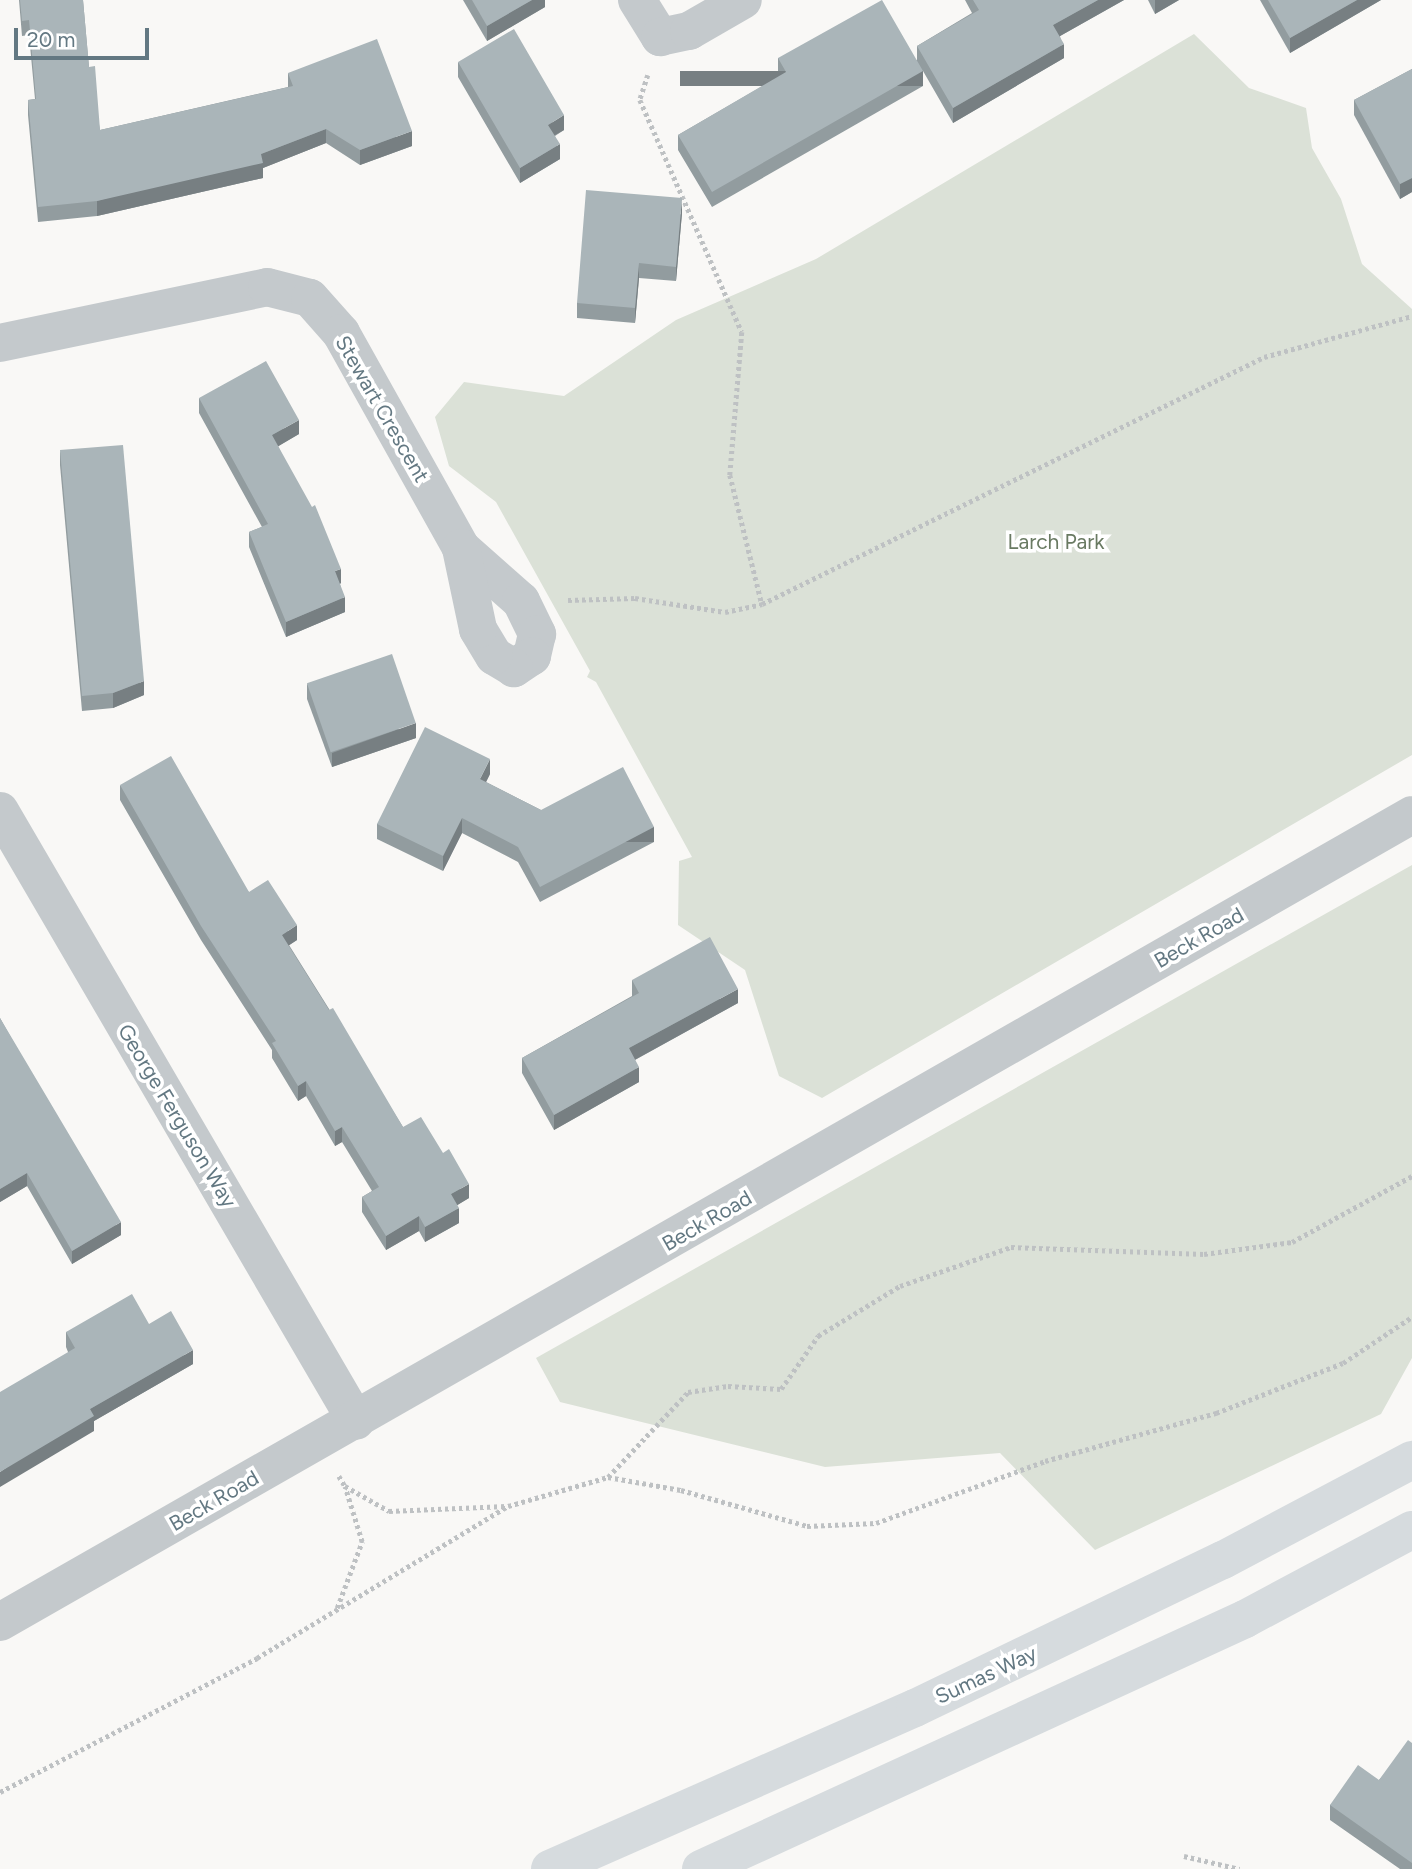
<!DOCTYPE html>
<html>
<head>
<meta charset="utf-8">
<style>
  body { margin:0 }
  #map { position:relative; width:1412px; height:1869px; overflow:hidden; background:#f9f8f6; font-family:Figtree,sans-serif }
  div>[style] { position:absolute }
  [style*='--x'] { left:calc(var(--x)*1px); top:calc(var(--y)*1px); width:calc(var(--w)*1px); rotate:calc(var(--a)*1deg) }
  .green>* { inset:0; background:#dbe1d7 }
  .path>* { height:4.5px; margin-top:-2.25px; transform-origin:0; background:repeating-linear-gradient(90deg,#bec1c3 0 3.5px,transparent 0 7px) }
  .minor>* { height:38px; margin:-19px; padding:0 19px; transform-origin:19px; border-radius:19px; background:#c4c9cc }
  .tertiary>* { height:38px; margin:-19px; padding:0 19px; transform-origin:19px; border-radius:19px; background:#c4c9cc }
  .motorway>* { height:38px; margin:-19px; padding:0 19px; transform-origin:19px; border-radius:19px; background:#d6dbde }
  .wall>* { inset:0; background:#929c9f }
  .shaded-wall>* { inset:0; background:#777f82; transform-origin:0 0 }
  .building>* { inset:0; background:#aab5b9; transform-origin:0 0 }
  span { translate:-50% -50%; white-space:nowrap; text-align:center; line-height:1.15; -webkit-text-stroke:7px #fff; paint-order:stroke }
  .street-label { font-size:21px; color:#637882 }
  .park-label { font-size:21px; color:#697a62 }
  .scale { position:absolute; left:14px; top:28px; width:135px; height:32px; box-sizing:border-box; border:4px solid #637882; border-top:0; padding-left:9px; font-size:21px; line-height:24px; white-space:nowrap; color:#637882; -webkit-text-stroke:5px #fff; paint-order:stroke }
</style>
</head>
<body>
<div id="map">
  <div class="green">
    <div style="clip-path:polygon(1194px 34px,1249px 88px,1306px 108px,1312px 148px,1341px 199px,1362px 264px,1412px 309px,1412px 755px,822px 1098px,779px 1076px,745px 970px,678px 925px,679px 861px,692px 857px,596px 682px,587px 677px,590px 671px,496px 502px,449px 466px,435px 417px,464px 382px,564px 396px,676px 320px,816px 259px)"></div>
    <div style="clip-path:polygon(1412px 865px,1412px 1358px,1381px 1414px,1095px 1550px,1000px 1453px,825px 1467px,560px 1402px,536px 1358px)"></div>
  </div>
  <div class="path">
    <div style="--x:648;--y:75;--w:26;--a:108"></div>
    <div style="--x:640;--y:100;--w:253;--a:66.3"></div>
    <div style="--x:742;--y:332;--w:144;--a:94.8"></div>
    <div style="--x:730;--y:475;--w:133;--a:76.1"></div>
    <div style="--x:568;--y:600;--w:67;--a:-1.7"></div>
    <div style="--x:635;--y:598;--w:91;--a:8.8"></div>
    <div style="--x:725;--y:612;--w:38;--a:-12"></div>
    <div style="--x:762;--y:604;--w:559;--a:-26.2"></div>
    <div style="--x:1264;--y:357;--w:154;--a:-15.5"></div>
    <div style="--x:339;--y:1476;--w:12;--a:59"></div>
    <div style="--x:345;--y:1486;--w:51;--a:29.6"></div>
    <div style="--x:389;--y:1511;--w:117;--a:-2.4"></div>
    <div style="--x:608;--y:1477;--w:117;--a:-46.7"></div>
    <div style="--x:688;--y:1392;--w:40;--a:-8.5"></div>
    <div style="--x:728;--y:1386;--w:53;--a:3.2"></div>
    <div style="--x:781;--y:1389;--w:65;--a:-55.1"></div>
    <div style="--x:818;--y:1336;--w:96;--a:-31.4"></div>
    <div style="--x:900;--y:1286;--w:118;--a:-19.4"></div>
    <div style="--x:1011;--y:1247;--w:193;--a:2.1"></div>
    <div style="--x:1204;--y:1254;--w:89;--a:-7.8"></div>
    <div style="--x:1292;--y:1242;--w:137;--a:-28.8"></div>
    <div style="--x:337;--y:1608;--w:71;--a:-69.3"></div>
    <div style="--x:362;--y:1542;--w:58;--a:-107.2"></div>
    <div style="--x:0;--y:1792;--w:290;--a:-27.5"></div>
    <div style="--x:257;--y:1658;--w:293;--a:-31.2"></div>
    <div style="--x:508;--y:1506;--w:104;--a:-16.2"></div>
    <div style="--x:608;--y:1477;--w:74;--a:10.1"></div>
    <div style="--x:681;--y:1490;--w:131;--a:15.9"></div>
    <div style="--x:807;--y:1526;--w:69;--a:-2.5"></div>
    <div style="--x:876;--y:1523;--w:180;--a:-20.1"></div>
    <div style="--x:1045;--y:1461;--w:178;--a:-15.7"></div>
    <div style="--x:1216;--y:1413;--w:136;--a:-21.5"></div>
    <div style="--x:1343;--y:1363;--w:83;--a:-33.7"></div>
    <div style="--x:1184;--y:1856;--w:57;--a:13.1"></div>
  </div>
  <div class="minor">
    <div style="--x:637;--y:0;--w:44;--a:58.1"></div>
    <div style="--x:660;--y:37;--w:30;--a:-12"></div>
    <div style="--x:689;--y:31;--w:62;--a:-29.9"></div>
    <div style="--x:0;--y:343;--w:273;--a:-11.8"></div>
    <div style="--x:267;--y:287;--w:44;--a:14.3"></div>
    <div style="--x:310;--y:298;--w:47;--a:48.5"></div>
    <div style="--x:341;--y:333;--w:246;--a:60.8"></div>
    <div style="--x:461;--y:548;--w:80;--a:41.5"></div>
    <div style="--x:521;--y:601;--w:37;--a:64"></div>
    <div style="--x:537;--y:634;--w:23;--a:103"></div>
    <div style="--x:532;--y:656;--w:22;--a:146"></div>
    <div style="--x:514;--y:668;--w:23;--a:-149"></div>
    <div style="--x:494;--y:656;--w:31;--a:-121"></div>
    <div style="--x:478;--y:629;--w:83;--a:-101.9"></div>
  </div>
  <div class="tertiary">
    <div style="--x:0;--y:811;--w:706;--a:59.73"></div>
    <div style="--x:0;--y:1622;--w:1626;--a:-29.75"></div>
  </div>
  <div class="motorway">
    <div style="--x:550;--y:1869;--w:399;--a:-23.8"></div>
    <div style="--x:915;--y:1708;--w:342;--a:-25.7"></div>
    <div style="--x:1223;--y:1560;--w:214;--a:-27.9"></div>
    <div style="--x:701;--y:1869;--w:599;--a:-24.68"></div>
    <div style="--x:1245;--y:1619;--w:189;--a:-28.1"></div>
  </div>
  <div class="wall">
    <div style="clip-path:polygon(19px 0,83px 0,89px 67px,100px 130px,288px 87px,288px 73px,412px 146px,360px 165px,326px 143px,263px 168px,263px 178px,97px 216px,38px 222px,28px 115px,28px 100px,35px 99px,29px 35px,22px 36px)"></div>
    <div style="clip-path:polygon(463px 0,545px 0,545px 7px,487px 41px)"></div>
    <div style="clip-path:polygon(965px 0,1124px 0,1060px 36px,1064px 58px,953px 123px,923px 71px,923px 86px,712px 207px,678px 150px,678px 135px,780px 76px,778px 73px,778px 58px,917px 60px,917px 46px,972px 13px)"></div>
    <div style="clip-path:polygon(1148px 0,1179px 0,1155px 14px)"></div>
    <div style="clip-path:polygon(1260px 0,1381px 0,1290px 53px)"></div>
    <div style="clip-path:polygon(458px 62px,564px 130px,555px 136px,560px 159px,520px 183px,458px 77px)"></div>
    <div style="clip-path:polygon(1412px 69px,1412px 192px,1400px 199px,1354px 115px,1354px 100px)"></div>
    <div style="clip-path:polygon(682px 213px,676px 281px,639px 278px,635px 323px,577px 318px,577px 303px)"></div>
    <div style="clip-path:polygon(199px 398px,299px 434px,278px 446px,341px 583px,340px 584px,345px 612px,286px 637px,249px 547px,249px 532px,262px 527px,199px 413px)"></div>
    <div style="clip-path:polygon(60px 450px,144px 695px,113px 708px,82px 711px,60px 465px)"></div>
    <div style="clip-path:polygon(307px 684px,416px 738px,332px 767px,307px 699px)"></div>
    <div style="clip-path:polygon(490px 774px,486px 782px,541px 810px,654px 842px,540px 902px,518px 862px,462px 833px,443px 871px,377px 839px,377px 824px)"></div>
    <div style="clip-path:polygon(120px 785px,249px 892px,297px 940px,289px 945px,403px 1127px,469px 1198px,457px 1205px,459px 1223px,425px 1242px,419px 1231px,386px 1250px,362px 1212px,362px 1197px,372px 1191px,342px 1142px,335px 1146px,306px 1096px,298px 1101px,272px 1058px,272px 1050px,201px 940px,120px 800px)"></div>
    <div style="clip-path:polygon(632px 980px,738px 1003px,635px 1060px,639px 1082px,554px 1130px,522px 1073px,522px 1058px,632px 996px)"></div>
    <div style="clip-path:polygon(0 1018px,121px 1235px,72px 1264px,27px 1186px,0 1202px)"></div>
    <div style="clip-path:polygon(149px 1324px,193px 1364px,94px 1421px,94px 1431px,68px 1352px,66px 1347px,66px 1332px)"></div>
    <div style="clip-path:polygon(1412px 1743px,1412px 1869px,1400px 1869px,1330px 1820px,1330px 1805px,1379px 1780px)"></div>
  </div>
  <div class="shaded-wall">
    <div style="clip-path:polygon(532px 0,545px 0,545px 7px,487px 41px,487px 26px)"></div>
    <div style="clip-path:polygon(1098px 0,1124px 0,1053px 40px,1053px 25px)"></div>
    <div style="clip-path:polygon(1155px 0,1179px 0,1155px 14px)"></div>
    <div style="clip-path:polygon(1357px 0,1381px 0,1290px 53px,1290px 38px)"></div>
    <div style="clip-path:polygon(1064px 44px,1064px 58px,953px 123px,953px 108px)"></div>
    <div style="left:923px;top:71px;width:15px;height:243px;rotate:90deg"></div>
    <div style="clip-path:polygon(564px 115px,564px 130px,548px 139px,548px 125px)"></div>
    <div style="clip-path:polygon(326px 129px,326px 143px,263px 168px,263px 178px,97px 216px,97px 201px,261px 154px)"></div>
    <div style="clip-path:polygon(412px 131px,412px 146px,360px 165px,360px 150px)"></div>
    <div style="clip-path:polygon(560px 144px,560px 159px,520px 183px,520px 168px)"></div>
    <div style="clip-path:polygon(1412px 178px,1412px 192px,1400px 199px,1400px 184px)"></div>
    <div style="clip-path:polygon(682px 198px,682px 213px,676px 281px,676px 267px)"></div>
    <div style="clip-path:polygon(639px 263px,639px 278px,635px 323px,635px 308px)"></div>
    <div style="clip-path:polygon(299px 420px,299px 434px,272px 450px,272px 435px)"></div>
    <div style="clip-path:polygon(341px 569px,341px 583px,335px 586px,335px 571px)"></div>
    <div style="clip-path:polygon(345px 597px,345px 612px,286px 637px,286px 622px)"></div>
    <div style="clip-path:polygon(144px 681px,144px 695px,113px 708px,113px 693px)"></div>
    <div style="clip-path:polygon(416px 723px,416px 738px,332px 767px,332px 753px)"></div>
    <div style="clip-path:polygon(490px 759px,490px 774px,480px 794px,480px 779px)"></div>
    <div style="clip-path:polygon(462px 818px,462px 833px,443px 871px,443px 856px)"></div>
    <div style="left:654px;top:827px;width:15px;height:129px;rotate:90deg"></div>
    <div style="clip-path:polygon(297px 925px,297px 940px,282px 950px,282px 935px)"></div>
    <div style="clip-path:polygon(738px 989px,738px 1003px,629px 1063px,629px 1048px)"></div>
    <div style="clip-path:polygon(639px 1067px,639px 1082px,554px 1130px,554px 1115px)"></div>
    <div style="clip-path:polygon(306px 1081px,306px 1096px,298px 1101px,298px 1086px)"></div>
    <div style="clip-path:polygon(342px 1127px,342px 1142px,335px 1146px,335px 1131px)"></div>
    <div style="clip-path:polygon(27px 1173px,27px 1186px,0 1202px,0 1189px)"></div>
    <div style="clip-path:polygon(469px 1184px,469px 1198px,451px 1209px,451px 1194px)"></div>
    <div style="clip-path:polygon(459px 1208px,459px 1223px,425px 1242px,425px 1227px)"></div>
    <div style="clip-path:polygon(419px 1216px,419px 1231px,386px 1250px,386px 1236px)"></div>
    <div style="clip-path:polygon(121px 1222px,121px 1235px,72px 1264px,72px 1251px)"></div>
    <div style="clip-path:polygon(193px 1350px,193px 1364px,94px 1421px,94px 1431px,0 1487px,0 1472px,90px 1409px)"></div>
  </div>
  <div class="building">
    <div style="clip-path:polygon(20px 0,83px 0,89px 67px,95px 66px,100px 130px,293px 86px,288px 73px,377px 39px,412px 131px,360px 150px,326px 129px,261px 154px,263px 163px,97px 201px,38px 207px,28px 100px,36px 99px,29px 20px,22px 21px)"></div>
    <div style="clip-path:polygon(472px 0,532px 0,487px 26px)"></div>
    <div style="clip-path:polygon(882px 0,923px 71px,712px 192px,678px 135px,786px 72px,778px 58px)"></div>
    <div style="clip-path:polygon(973px 0,1098px 0,1053px 25px,1064px 44px,953px 108px,917px 46px,979px 10px)"></div>
    <div style="clip-path:polygon(1268px 0,1357px 0,1290px 38px)"></div>
    <div style="clip-path:polygon(514px 29px,564px 115px,548px 125px,560px 144px,520px 168px,458px 62px)"></div>
    <div style="clip-path:polygon(1412px 69px,1412px 178px,1400px 184px,1354px 100px)"></div>
    <div style="clip-path:polygon(586px 190px,682px 198px,676px 267px,639px 263px,635px 308px,577px 303px)"></div>
    <div style="clip-path:polygon(266px 361px,299px 420px,272px 435px,312px 507px,315px 505px,341px 569px,335px 571px,345px 597px,286px 622px,249px 532px,268px 524px,199px 398px)"></div>
    <div style="clip-path:polygon(123px 445px,144px 681px,113px 693px,82px 696px,60px 450px)"></div>
    <div style="left:392px;top:654px;width:73px;height:90px;rotate:71deg"></div>
    <div style="clip-path:polygon(425px 727px,490px 759px,480px 779px,541px 810px,623px 767px,654px 827px,540px 887px,518px 847px,462px 818px,443px 856px,377px 824px)"></div>
    <div style="clip-path:polygon(171px 756px,249px 892px,268px 880px,297px 925px,282px 935px,329px 1010px,333px 1008px,403px 1127px,421px 1117px,443px 1153px,449px 1149px,469px 1184px,451px 1194px,459px 1208px,425px 1227px,419px 1216px,386px 1236px,362px 1197px,379px 1187px,342px 1127px,335px 1131px,306px 1081px,298px 1086px,272px 1043px,276px 1041px,201px 926px,120px 785px)"></div>
    <div style="clip-path:polygon(710px 937px,738px 989px,629px 1048px,639px 1067px,554px 1115px,522px 1058px,639px 993px,632px 980px)"></div>
    <div style="clip-path:polygon(0 1018px,121px 1222px,72px 1251px,27px 1173px,0 1189px)"></div>
    <div style="clip-path:polygon(132px 1294px,149px 1324px,171px 1311px,193px 1350px,90px 1409px,94px 1416px,0 1472px,0 1392px,75px 1348px,66px 1332px)"></div>
    <div style="clip-path:polygon(1408px 1740px,1412px 1743px,1412px 1863px,1330px 1805px,1358px 1765px,1379px 1780px)"></div>
  </div>
  <div class="street-label">
    <span style="left:382px;top:409px;rotate:60deg">Stewart Crescent</span>
    <span style="left:1199px;top:938px;rotate:-30deg">Beck Road</span>
    <span style="left:177px;top:1116px;rotate:59deg">George Ferguson Way</span>
    <span style="left:707px;top:1221px;rotate:-30deg">Beck Road</span>
    <span style="left:214px;top:1501px;rotate:-30deg">Beck Road</span>
    <span style="left:986px;top:1675px;rotate:-25deg">Sumas Way</span>
  </div>
  <div class="park-label">
    <span style="left:1056px;top:542px">Larch Park</span>
  </div>
  <div class="scale">20 m</div>
</div>
</body>
</html>
